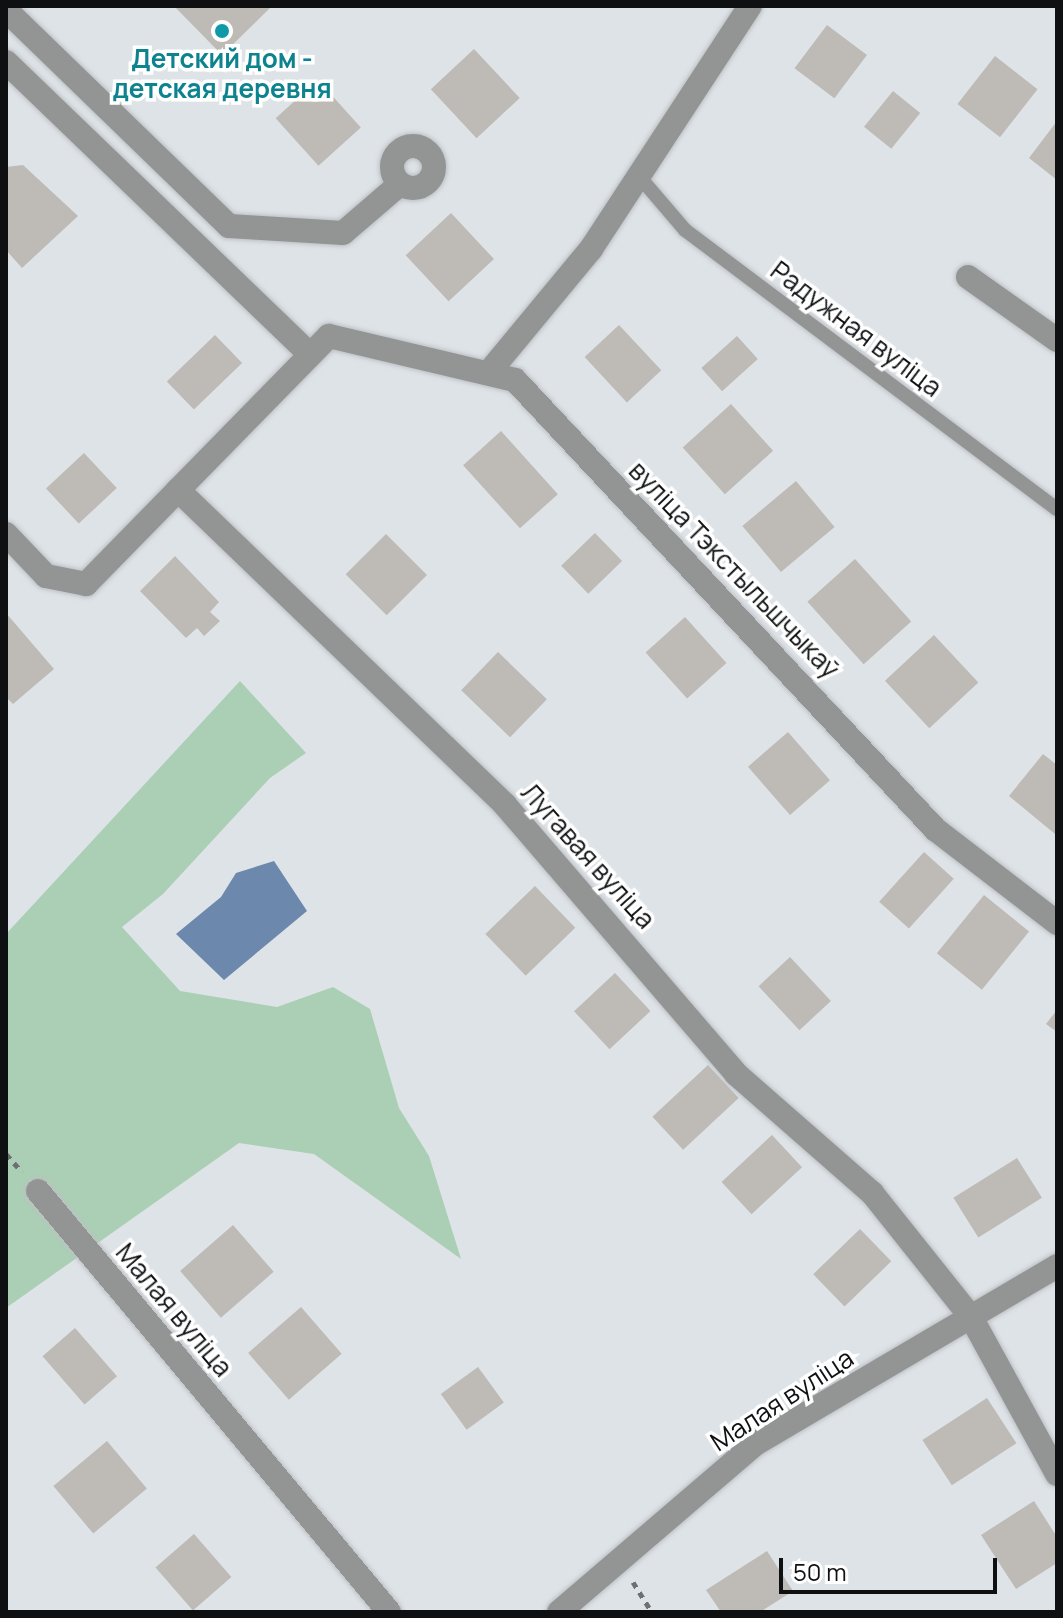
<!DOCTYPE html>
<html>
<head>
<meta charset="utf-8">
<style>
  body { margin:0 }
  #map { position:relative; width:1063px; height:1618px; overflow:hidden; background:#dee3e7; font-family:Manrope,sans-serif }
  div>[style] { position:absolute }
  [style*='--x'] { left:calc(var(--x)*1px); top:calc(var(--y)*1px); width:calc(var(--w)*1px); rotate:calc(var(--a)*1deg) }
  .green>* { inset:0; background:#abcfb4 }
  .water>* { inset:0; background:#6c88ad }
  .building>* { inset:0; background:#bebab5; transform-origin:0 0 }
  .path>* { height:5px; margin-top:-2.5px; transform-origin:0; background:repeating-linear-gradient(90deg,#6d7073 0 6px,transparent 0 12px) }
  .roads { filter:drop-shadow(0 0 2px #bdc1c5) drop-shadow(0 0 2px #bdc1c5) }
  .lane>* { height:14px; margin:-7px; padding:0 7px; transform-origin:7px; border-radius:7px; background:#929593 }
  .street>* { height:24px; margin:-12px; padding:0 12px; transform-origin:12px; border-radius:12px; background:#929593 }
  .street>.ring { margin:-12px; padding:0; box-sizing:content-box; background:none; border:24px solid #929593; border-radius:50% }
  .dots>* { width:22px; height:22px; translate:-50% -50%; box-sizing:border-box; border:4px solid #fff; border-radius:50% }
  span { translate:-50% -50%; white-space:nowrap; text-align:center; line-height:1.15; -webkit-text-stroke:7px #fff; paint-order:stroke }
  .culture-label { font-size:26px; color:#0d838f; font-weight:700 }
  .street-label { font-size:26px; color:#0e1011 }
  .frame { position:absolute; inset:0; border:8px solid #0e1011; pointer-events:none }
  .scale { position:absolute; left:779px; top:1558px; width:218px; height:36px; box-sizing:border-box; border:4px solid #0e1011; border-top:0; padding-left:10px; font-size:24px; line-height:28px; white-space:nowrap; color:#0e1011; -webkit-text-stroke:6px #fff; paint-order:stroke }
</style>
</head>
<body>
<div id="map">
  <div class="green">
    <div style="clip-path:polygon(240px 681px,306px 753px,270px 778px,163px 894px,122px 927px,180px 991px,277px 1007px,333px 987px,370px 1009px,399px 1108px,429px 1156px,461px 1259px,314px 1154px,239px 1143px,6px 1308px,6px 934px)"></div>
  </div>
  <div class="water">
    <div style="clip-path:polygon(274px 861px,307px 911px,224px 980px,176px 934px,221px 897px,236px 873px)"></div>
  </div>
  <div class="building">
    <div style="clip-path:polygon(174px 6px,272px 6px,222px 55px)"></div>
    <div style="left:827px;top:25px;width:50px;height:54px;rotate:37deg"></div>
    <div style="left:474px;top:49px;width:67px;height:59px;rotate:47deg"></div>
    <div style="left:995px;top:56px;width:54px;height:61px;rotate:38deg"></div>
    <div style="left:318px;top:80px;width:64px;height:57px;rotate:48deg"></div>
    <div style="left:893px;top:91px;width:35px;height:46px;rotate:39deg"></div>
    <div style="clip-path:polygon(1057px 121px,1057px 180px,1029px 158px)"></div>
    <div style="clip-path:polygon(23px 165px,78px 216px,22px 268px,6px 250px,6px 167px)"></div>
    <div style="left:451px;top:213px;width:63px;height:62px;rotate:47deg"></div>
    <div style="left:619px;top:325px;width:62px;height:47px;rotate:47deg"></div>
    <div style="left:215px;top:335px;width:39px;height:67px;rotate:46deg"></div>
    <div style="left:737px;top:336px;width:31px;height:48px;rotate:48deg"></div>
    <div style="left:731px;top:404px;width:63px;height:65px;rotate:48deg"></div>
    <div style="left:501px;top:431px;width:85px;height:51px;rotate:48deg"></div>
    <div style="left:84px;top:453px;width:48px;height:52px;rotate:47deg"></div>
    <div style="left:796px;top:481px;width:60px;height:70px;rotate:50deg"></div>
    <div style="left:595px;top:533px;width:39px;height:47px;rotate:46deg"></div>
    <div style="left:386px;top:534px;width:58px;height:57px;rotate:45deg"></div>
    <div style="clip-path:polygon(175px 556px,219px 602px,210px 612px,220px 621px,204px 636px,197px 628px,186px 638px,140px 591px)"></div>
    <div style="left:855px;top:559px;width:84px;height:64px;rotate:48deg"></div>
    <div style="clip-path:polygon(6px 613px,54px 669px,13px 704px,6px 697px)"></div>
    <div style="left:685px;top:617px;width:62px;height:53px;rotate:48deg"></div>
    <div style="left:934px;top:635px;width:65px;height:67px;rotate:47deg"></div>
    <div style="left:498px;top:652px;width:68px;height:53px;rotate:44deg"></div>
    <div style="left:788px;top:732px;width:64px;height:53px;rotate:49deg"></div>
    <div style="clip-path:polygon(1043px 754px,1057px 765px,1055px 834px,1009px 796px)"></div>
    <div style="left:924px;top:852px;width:40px;height:67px;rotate:42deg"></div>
    <div style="left:535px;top:886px;width:58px;height:69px;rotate:46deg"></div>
    <div style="left:984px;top:895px;width:58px;height:75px;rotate:39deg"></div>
    <div style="left:790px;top:957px;width:60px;height:43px;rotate:47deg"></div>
    <div style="left:615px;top:973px;width:52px;height:56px;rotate:47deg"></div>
    <div style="clip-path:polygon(1057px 1010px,1057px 1032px,1046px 1024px)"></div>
    <div style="left:708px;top:1065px;width:45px;height:76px;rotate:47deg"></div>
    <div style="left:772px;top:1135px;width:44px;height:69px;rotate:47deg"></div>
    <div style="left:1017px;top:1158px;width:47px;height:75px;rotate:58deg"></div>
    <div style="left:233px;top:1225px;width:62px;height:70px;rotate:49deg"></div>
    <div style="left:860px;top:1229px;width:45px;height:65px;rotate:46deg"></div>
    <div style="left:301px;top:1307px;width:62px;height:70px;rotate:49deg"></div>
    <div style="left:75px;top:1328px;width:64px;height:43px;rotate:49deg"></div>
    <div style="left:478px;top:1367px;width:44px;height:46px;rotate:54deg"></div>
    <div style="left:987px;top:1398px;width:54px;height:77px;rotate:57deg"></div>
    <div style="left:107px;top:1441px;width:62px;height:70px;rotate:50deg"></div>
    <div style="clip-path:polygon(1034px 1501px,1057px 1537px,1057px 1563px,1016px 1589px,981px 1535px)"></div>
    <div style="left:194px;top:1534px;width:57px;height:51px;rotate:49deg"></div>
    <div style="clip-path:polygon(767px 1551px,793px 1591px,760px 1612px,721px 1612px,706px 1590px)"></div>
  </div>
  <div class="path">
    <div style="--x:6;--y:1154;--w:24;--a:48"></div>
    <div style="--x:633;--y:1582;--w:36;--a:58"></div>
  </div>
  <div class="roads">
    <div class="lane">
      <div style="--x:638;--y:175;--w:72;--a:49.5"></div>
      <div style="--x:685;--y:230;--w:465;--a:36.9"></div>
    </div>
    <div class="street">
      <div style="--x:6;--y:10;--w:310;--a:44.1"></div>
      <div style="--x:229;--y:226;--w:114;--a:3.5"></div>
      <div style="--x:343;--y:233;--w:75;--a:-40.7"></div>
      <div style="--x:6;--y:62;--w:422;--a:43.9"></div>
      <div class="ring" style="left:392px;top:146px;width:18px;height:18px"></div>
      <div style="--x:968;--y:277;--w:109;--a:35.3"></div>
      <div style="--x:490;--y:371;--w:158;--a:-50.4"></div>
      <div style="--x:591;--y:249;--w:290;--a:-56.8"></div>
      <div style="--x:178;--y:490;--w:454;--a:43.9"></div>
      <div style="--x:505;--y:805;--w:355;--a:49.3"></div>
      <div style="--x:736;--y:1074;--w:181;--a:41.2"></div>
      <div style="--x:872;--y:1193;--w:159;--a:51.4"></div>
      <div style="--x:971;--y:1317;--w:179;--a:61.3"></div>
      <div style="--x:6;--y:534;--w:58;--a:46.4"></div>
      <div style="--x:46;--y:576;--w:41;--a:11.3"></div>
      <div style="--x:86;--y:584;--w:347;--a:-45.6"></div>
      <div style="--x:329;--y:336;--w:191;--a:13.3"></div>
      <div style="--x:515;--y:380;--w:615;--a:46.91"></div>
      <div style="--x:935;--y:829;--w:154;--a:37.6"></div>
      <div style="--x:38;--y:1191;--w:548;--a:50.18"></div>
      <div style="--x:559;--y:1612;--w:258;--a:-40.6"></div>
      <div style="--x:755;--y:1444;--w:351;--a:-30.5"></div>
    </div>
  </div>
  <div class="dots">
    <div style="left:222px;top:31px;background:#0f9aa8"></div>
  </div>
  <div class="culture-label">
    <span style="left:222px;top:74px">Детский дом -<br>детская деревня</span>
  </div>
  <div class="street-label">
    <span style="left:856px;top:329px;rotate:37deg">Радужная вуліца</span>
    <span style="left:734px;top:570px;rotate:46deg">вуліца Тэкстыльшчыкаў</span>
    <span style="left:588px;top:856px;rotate:48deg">Лугавая вуліца</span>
    <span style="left:174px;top:1310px;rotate:50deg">Малая вуліца</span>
    <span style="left:782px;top:1400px;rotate:-33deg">Малая вуліца</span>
  </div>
  <div class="frame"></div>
  <div class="scale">50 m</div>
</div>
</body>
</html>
